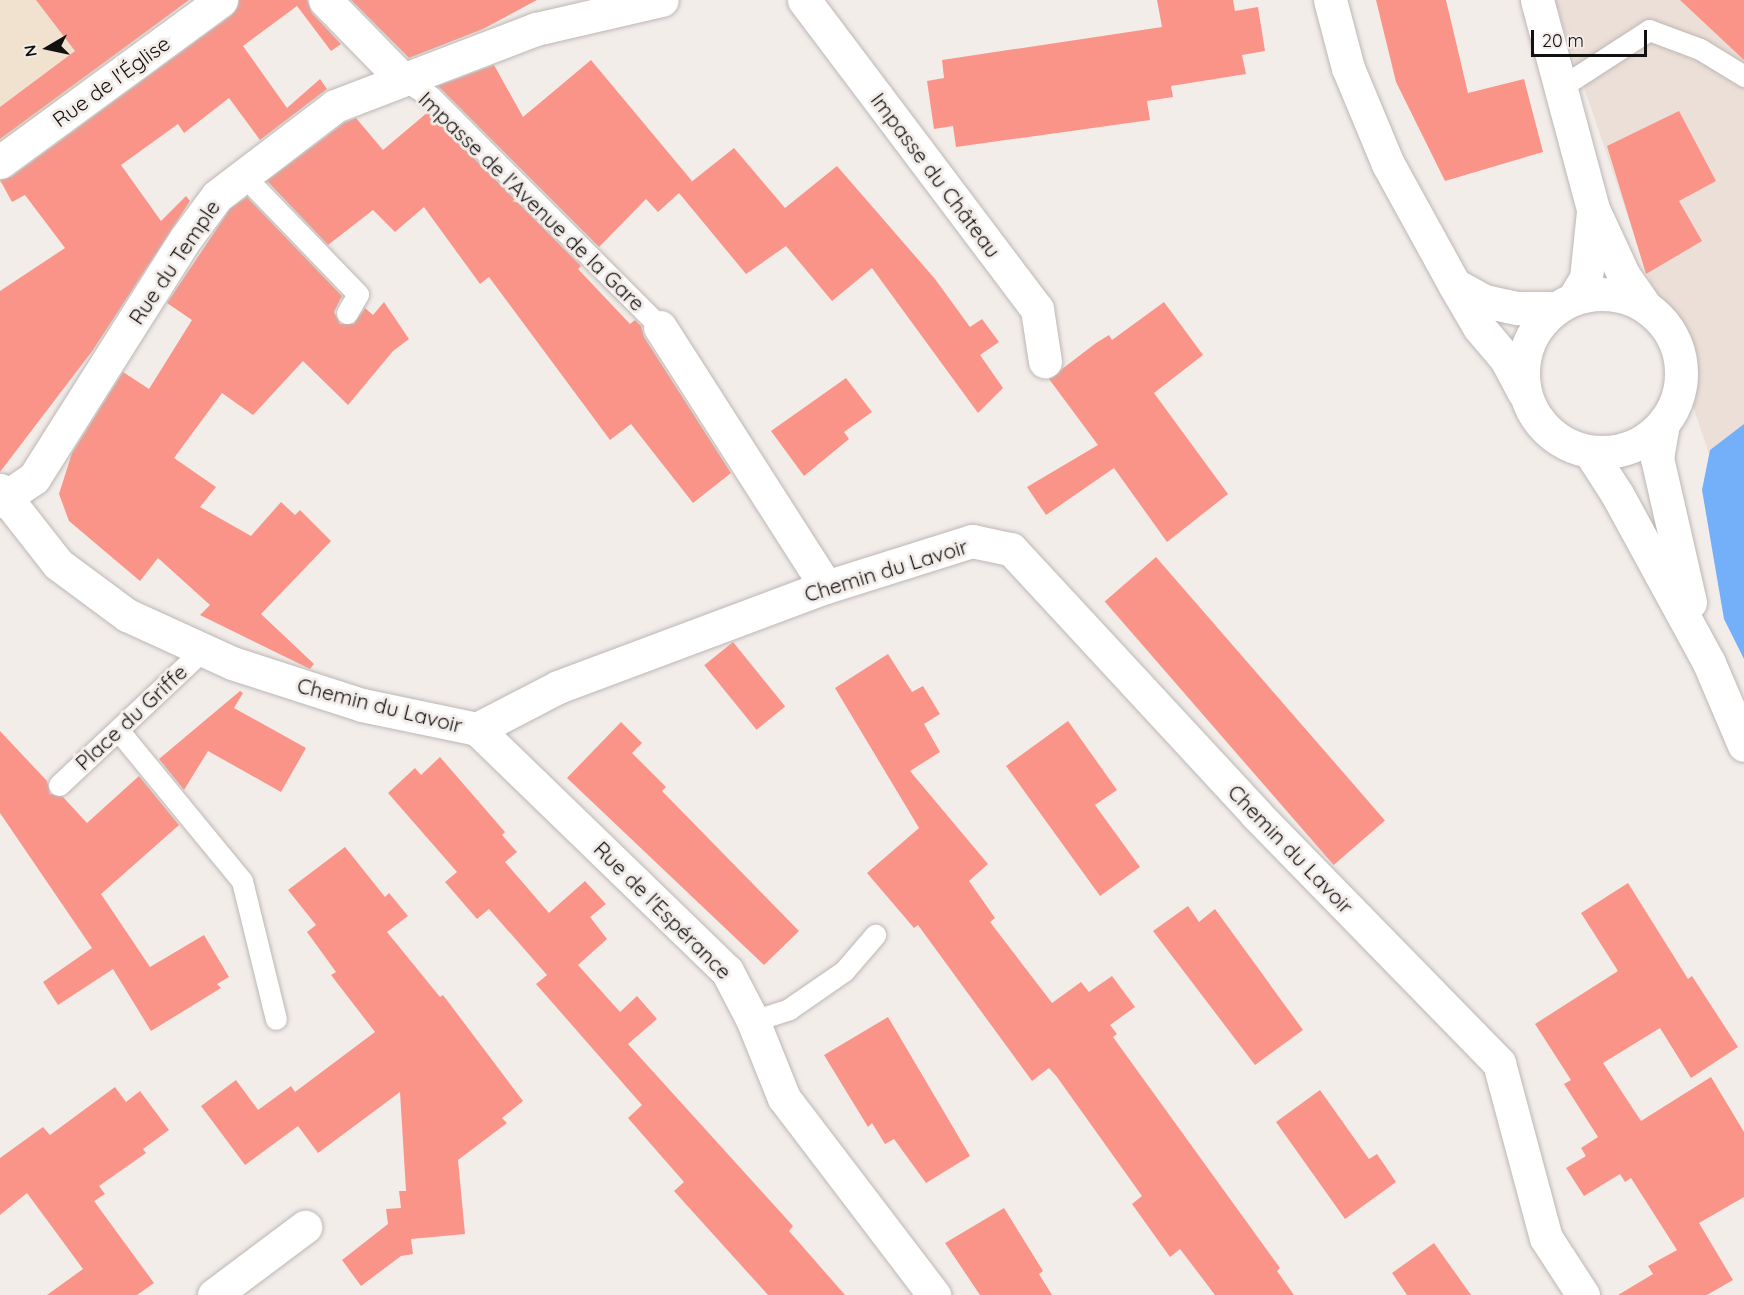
<!DOCTYPE html>
<html>
<head>
<meta charset="utf-8">
<style>
  body { margin:0 }
  #map { position:relative; width:1744px; height:1295px; overflow:hidden; background:#f3edea; font-family:Quicksand,sans-serif }
  div>[style] { position:absolute }
  [style*='--x'] { left:calc(var(--x)*1px); top:calc(var(--y)*1px); width:calc(var(--w)*1px); rotate:calc(var(--a)*1deg) }
  .built>* { inset:0; background:#ecdfd8 }
  .education>* { inset:0; background:#f0e2cf }
  .water>* { inset:0; background:#74affa }
  .building>* { inset:0; background:#fa9488; transform-origin:0 0 }
  .roads { filter:drop-shadow(0 0 2px #bdb7b4) drop-shadow(0 0 2px #bdb7b4) }
  .lane>* { height:21px; margin:-10.5px; padding:0 10.5px; transform-origin:10.5px; border-radius:10.5px; background:#fff }
  .street>* { height:33px; margin:-16.5px; padding:0 16.5px; transform-origin:16.5px; border-radius:16.5px; background:#fff }
  .secondary>* { height:33px; margin:-16.5px; padding:0 16.5px; transform-origin:16.5px; border-radius:16.5px; background:#fff }
  .secondary>.ring { margin:-16.5px; padding:0; box-sizing:content-box; background:none; border:33px solid #fff; border-radius:50% }
  span { translate:-50% -50%; white-space:nowrap; text-align:center; line-height:1.15; -webkit-text-stroke:6px #f3edea; paint-order:stroke }
  .street-label { font-size:21px; color:#131110 }
  .north { position:absolute; left:18px; top:18px; width:60px; height:60px; -webkit-text-stroke:4px #f3edea; paint-order:stroke; rotate:261deg; font-size:16px; font-weight:700; line-height:24px; text-align:center; color:#131110 }
  .north::after { content:''; display:block; margin:auto; width:21px; height:27px; background:#131110; clip-path:polygon(50% 0,100% 100%,50% 72%,0 100%) }
  .scale { position:absolute; left:1531px; top:30px; width:116px; height:27px; box-sizing:border-box; border:3px solid #131110; border-top:0; padding-left:8px; font-size:18px; line-height:21px; white-space:nowrap; color:#131110; -webkit-text-stroke:4px #f3edea; paint-order:stroke }
</style>
</head>
<body>
<div id="map">
  <div class="built">
    <div style="clip-path:polygon(1554px 0,1738px 0,1744px 6px,1744px 556px)"></div>
  </div>
  <div class="education">
    <div style="clip-path:polygon(0 0,189px 0,0 144px)"></div>
  </div>
  <div class="water">
    <div style="clip-path:polygon(1744px 424px,1744px 659px,1724px 619px,1702px 490px,1710px 450px)"></div>
  </div>
  <div class="building">
    <div style="clip-path:polygon(36px 0,189px 0,0 139px,0 107px,75px 51px)"></div>
    <div style="clip-path:polygon(239px 0,307px 0,312px 13px,341px 44px,331px 51px,297px 6px,243px 46px,287px 108px,320px 79px,327px 89px,260px 140px,229px 98px,184px 133px,178px 124px,121px 165px,161px 221px,186px 196px,190px 201px,93px 350px,0 472px,0 291px,65px 248px,25px 195px,12px 202px,0 180px,11px 177px,232px 15px)"></div>
    <div style="clip-path:polygon(351px 0,537px 0,483px 29px,409px 58px)"></div>
    <div style="clip-path:polygon(1157px 0,1233px 0,1235px 11px,1258px 7px,1265px 51px,1242px 55px,1246px 74px,1171px 86px,1173px 97px,1147px 101px,1150px 120px,956px 147px,953px 126px,934px 129px,927px 81px,944px 78px,942px 60px,1162px 27px)"></div>
    <div style="clip-path:polygon(1376px 0,1446px 0,1468px 93px,1524px 79px,1543px 152px,1445px 181px,1396px 82px)"></div>
    <div style="clip-path:polygon(1680px 0,1744px 0,1744px 60px)"></div>
    <div style="clip-path:polygon(591px 60px,692px 181px,690px 183px,734px 148px,785px 208px,837px 166px,935px 279px,970px 327px,982px 319px,999px 342px,980px 355px,1003px 388px,978px 413px,872px 268px,832px 301px,786px 246px,746px 274px,679px 193px,658px 212px,646px 199px,599px 247px,438px 86px,494px 65px,523px 117px)"></div>
    <div style="clip-path:polygon(1679px 111px,1716px 181px,1679px 201px,1702px 241px,1646px 274px,1607px 146px)"></div>
    <div style="clip-path:polygon(428px 112px,581px 266px,578px 269px,630px 324px,635px 320px,641px 326px,644px 337px,731px 473px,693px 503px,631px 424px,610px 440px,489px 277px,480px 284px,424px 207px,395px 232px,373px 210px,328px 245px,267px 181px,344px 123px,356px 118px,383px 150px)"></div>
    <div style="clip-path:polygon(247px 197px,342px 296px,334px 312px,340px 324px,354px 324px,365px 308px,373px 315px,384px 302px,409px 339px,393px 351px,348px 405px,303px 361px,253px 415px,222px 393px,174px 458px,216px 487px,200px 507px,251px 536px,281px 502px,295px 515px,300px 510px,331px 541px,261px 614px,314px 664px,310px 669px,200px 615px,210px 605px,158px 558px,140px 581px,69px 521px,59px 494px,72px 453px,123px 372px,149px 389px,192px 320px,167px 303px,230px 209px)"></div>
    <div style="clip-path:polygon(1164px 302px,1203px 355px,1154px 393px,1228px 494px,1167px 542px,1114px 468px,1046px 515px,1027px 487px,1098px 445px,1049px 379px,1096px 343px,1109px 335px,1112px 340px)"></div>
    <div style="clip-path:polygon(846px 378px,872px 412px,844px 432px,849px 439px,804px 476px,771px 431px)"></div>
    <div style="left:1156px;top:557px;width:349px;height:68px;rotate:49deg"></div>
    <div style="left:733px;top:642px;width:83px;height:37px;rotate:51deg"></div>
    <div style="clip-path:polygon(888px 654px,912px 692px,923px 686px,940px 714px,924px 724px,940px 752px,910px 771px,988px 864px,969px 881px,995px 918px,990px 922px,1052px 1003px,1081px 982px,1089px 992px,1112px 976px,1135px 1007px,1110px 1025px,1117px 1034px,1113px 1037px,1280px 1268px,1277px 1271px,1294px 1295px,1215px 1295px,1180px 1249px,1170px 1257px,1132px 1204px,1142px 1196px,1057px 1077px,1049px 1068px,1032px 1081px,918px 925px,914px 928px,867px 873px,919px 828px,835px 688px)"></div>
    <div style="clip-path:polygon(240px 691px,243px 693px,234px 708px,306px 748px,281px 792px,208px 751px,184px 790px,159px 759px)"></div>
    <div style="clip-path:polygon(1068px 721px,1117px 790px,1095px 805px,1140px 867px,1100px 896px,1006px 766px)"></div>
    <div style="clip-path:polygon(621px 722px,642px 743px,632px 753px,666px 787px,662px 791px,799px 931px,764px 965px,567px 778px)"></div>
    <div style="clip-path:polygon(0 731px,47px 781px,50px 794px,63px 797px,87px 823px,139px 776px,179px 825px,101px 894px,150px 967px,204px 935px,229px 977px,217px 984px,221px 988px,151px 1031px,113px 969px,58px 1005px,43px 982px,92px 948px,0 813px)"></div>
    <div style="clip-path:polygon(440px 757px,505px 832px,502px 835px,517px 852px,505px 862px,549px 913px,585px 881px,606px 904px,590px 917px,607px 939px,578px 965px,620px 1012px,637px 996px,657px 1019px,628px 1044px,793px 1226px,789px 1231px,845px 1295px,768px 1295px,674px 1191px,684px 1182px,628px 1118px,642px 1105px,536px 984px,547px 975px,489px 909px,477px 919px,445px 882px,457px 872px,388px 793px,415px 768px,421px 775px)"></div>
    <div style="clip-path:polygon(345px 847px,385px 897px,389px 893px,408px 916px,387px 932px,440px 997px,443px 995px,523px 1101px,502px 1118px,507px 1123px,458px 1160px,465px 1234px,411px 1239px,413px 1254px,401px 1256px,361px 1286px,342px 1260px,388px 1224px,386px 1209px,401px 1208px,399px 1191px,406px 1191px,400px 1092px,318px 1153px,298px 1126px,245px 1165px,201px 1106px,236px 1080px,258px 1110px,291px 1086px,295px 1092px,375px 1032px,331px 975px,336px 972px,307px 932px,316px 925px,288px 890px)"></div>
    <div style="clip-path:polygon(1628px 883px,1688px 979px,1692px 976px,1738px 1047px,1691px 1078px,1660px 1028px,1603px 1063px,1641px 1121px,1711px 1077px,1744px 1132px,1744px 1197px,1699px 1223px,1733px 1280px,1707px 1295px,1618px 1295px,1653px 1274px,1648px 1266px,1677px 1250px,1631px 1178px,1625px 1182px,1620px 1174px,1584px 1196px,1566px 1168px,1586px 1156px,1581px 1148px,1598px 1137px,1564px 1084px,1571px 1080px,1535px 1024px,1618px 971px,1581px 913px)"></div>
    <div style="clip-path:polygon(1188px 906px,1199px 922px,1215px 909px,1303px 1030px,1255px 1065px,1153px 931px)"></div>
    <div style="clip-path:polygon(888px 1017px,970px 1156px,926px 1183px,894px 1139px,885px 1144px,872px 1123px,868px 1127px,824px 1055px)"></div>
    <div style="clip-path:polygon(115px 1087px,126px 1102px,140px 1091px,169px 1130px,143px 1149px,146px 1153px,99px 1186px,105px 1194px,94px 1201px,154px 1283px,137px 1295px,47px 1295px,83px 1269px,27px 1193px,0 1215px,0 1158px,43px 1127px,50px 1135px)"></div>
    <div style="clip-path:polygon(1320px 1090px,1369px 1159px,1377px 1154px,1396px 1182px,1345px 1219px,1276px 1122px)"></div>
    <div style="clip-path:polygon(1004px 1208px,1043px 1271px,1039px 1274px,1052px 1295px,980px 1295px,945px 1243px)"></div>
    <div style="clip-path:polygon(1434px 1243px,1471px 1295px,1407px 1295px,1392px 1273px)"></div>
  </div>
  <div class="roads">
    <div class="lane">
      <div style="--x:401;--y:78;--w:34;--a:32"></div>
      <div style="--x:430;--y:96;--w:326;--a:45.1"></div>
      <div style="--x:1561;--y:87;--w:105;--a:-32.9"></div>
      <div style="--x:1649;--y:30;--w:54;--a:20.4"></div>
      <div style="--x:1700;--y:49;--w:52;--a:31.5"></div>
      <div style="--x:244;--y:176;--w:164;--a:46"></div>
      <div style="--x:358;--y:294;--w:22;--a:120"></div>
      <div style="--x:118;--y:730;--w:195;--a:50.6"></div>
      <div style="--x:242;--y:881;--w:142;--a:76.2"></div>
      <div style="--x:59;--y:785;--w:197;--a:-43.2"></div>
      <div style="--x:753;--y:1021;--w:38;--a:-18"></div>
      <div style="--x:789;--y:1009;--w:67;--a:-34.6"></div>
      <div style="--x:844;--y:971;--w:48;--a:-49.3"></div>
    </div>
    <div class="street">
      <div style="--x:325;--y:0;--w:109;--a:45.7"></div>
      <div style="--x:804;--y:0;--w:387;--a:53"></div>
      <div style="--x:1037;--y:309;--w:53;--a:81.3"></div>
      <div style="--x:0;--y:162;--w:274;--a:-36.2"></div>
      <div style="--x:660;--y:327;--w:308;--a:57.4"></div>
      <div style="--x:0;--y:490;--w:94;--a:51.9"></div>
      <div style="--x:58;--y:564;--w:86;--a:36.5"></div>
      <div style="--x:127;--y:615;--w:115;--a:24.6"></div>
      <div style="--x:232;--y:663;--w:137;--a:17.9"></div>
      <div style="--x:362;--y:705;--w:117;--a:11.8"></div>
      <div style="--x:477;--y:729;--w:91;--a:-27.4"></div>
      <div style="--x:558;--y:687;--w:286;--a:-20.5"></div>
      <div style="--x:826;--y:587;--w:153;--a:-17.5"></div>
      <div style="--x:972;--y:541;--w:40;--a:12"></div>
      <div style="--x:1011;--y:549;--w:361;--a:47.2"></div>
      <div style="--x:1256;--y:814;--w:348;--a:45.7"></div>
      <div style="--x:1499;--y:1063;--w:181;--a:75"></div>
      <div style="--x:1546;--y:1238;--w:68;--a:57"></div>
      <div style="--x:0;--y:501;--w:41;--a:-34.1"></div>
      <div style="--x:34;--y:478;--w:284;--a:-57.7"></div>
      <div style="--x:186;--y:238;--w:52;--a:-53.6"></div>
      <div style="--x:217;--y:196;--w:148;--a:-37.3"></div>
      <div style="--x:335;--y:106;--w:215;--a:-21"></div>
      <div style="--x:536;--y:29;--w:129;--a:-13"></div>
      <div style="--x:477;--y:729;--w:348;--a:44.1"></div>
      <div style="--x:727;--y:971;--w:56;--a:62.5"></div>
      <div style="--x:753;--y:1021;--w:83;--a:68.1"></div>
      <div style="--x:784;--y:1098;--w:248;--a:52.7"></div>
      <div style="--x:214;--y:1295;--w:114;--a:-36.8"></div>
    </div>
    <div class="secondary">
      <div style="--x:1330;--y:0;--w:70;--a:75.2"></div>
      <div style="--x:1348;--y:68;--w:104;--a:67.4"></div>
      <div style="--x:1388;--y:164;--w:139;--a:61.2"></div>
      <div style="--x:1455;--y:286;--w:48;--a:59.7"></div>
      <div style="--x:1479;--y:327;--w:42;--a:49.8"></div>
      <div style="--x:1506;--y:359;--w:38;--a:62"></div>
      <div style="--x:1537;--y:0;--w:216;--a:75"></div>
      <div style="--x:1593;--y:209;--w:74;--a:65.2"></div>
      <div style="--x:1624;--y:276;--w:37;--a:55"></div>
      <div style="--x:1457;--y:286;--w:31;--a:29"></div>
      <div style="--x:1484;--y:301;--w:35;--a:12"></div>
      <div style="--x:1518;--y:308;--w:38;--a:0"></div>
      <div class="ring" style="left:1523px;top:294px;width:125px;height:125px"></div>
      <div style="--x:1574;--y:298;--w:23;--a:-59"></div>
      <div style="--x:1586;--y:278;--w:67;--a:-84"></div>
      <div style="--x:1663;--y:424;--w:35;--a:100"></div>
      <div style="--x:1657;--y:458;--w:148;--a:77.1"></div>
      <div style="--x:1590;--y:452;--w:50;--a:57.3"></div>
      <div style="--x:1617;--y:494;--w:192;--a:61.4"></div>
      <div style="--x:1709;--y:663;--w:89;--a:66.9"></div>
    </div>
  </div>
  <div class="street-label">
    <span style="left:111px;top:81px;rotate:-36deg">Rue de l'Église</span>
    <span style="left:936px;top:175px;rotate:53deg">Impasse du Château</span>
    <span style="left:532px;top:201px;rotate:44deg">Impasse de l'Avenue de la Gare</span>
    <span style="left:174px;top:262px;rotate:-56deg">Rue du Temple</span>
    <span style="left:886px;top:570px;rotate:-17deg">Chemin du Lavoir</span>
    <span style="left:380px;top:705px;rotate:14deg">Chemin du Lavoir</span>
    <span style="left:131px;top:717px;rotate:-43deg">Place du Griffe</span>
    <span style="left:1291px;top:849px;rotate:46deg">Chemin du Lavoir</span>
    <span style="left:663px;top:910px;rotate:45deg">Rue de l'Espérance</span>
  </div>
  <div class="north">N</div>
  <div class="scale">20 m</div>
</div>
</body>
</html>
